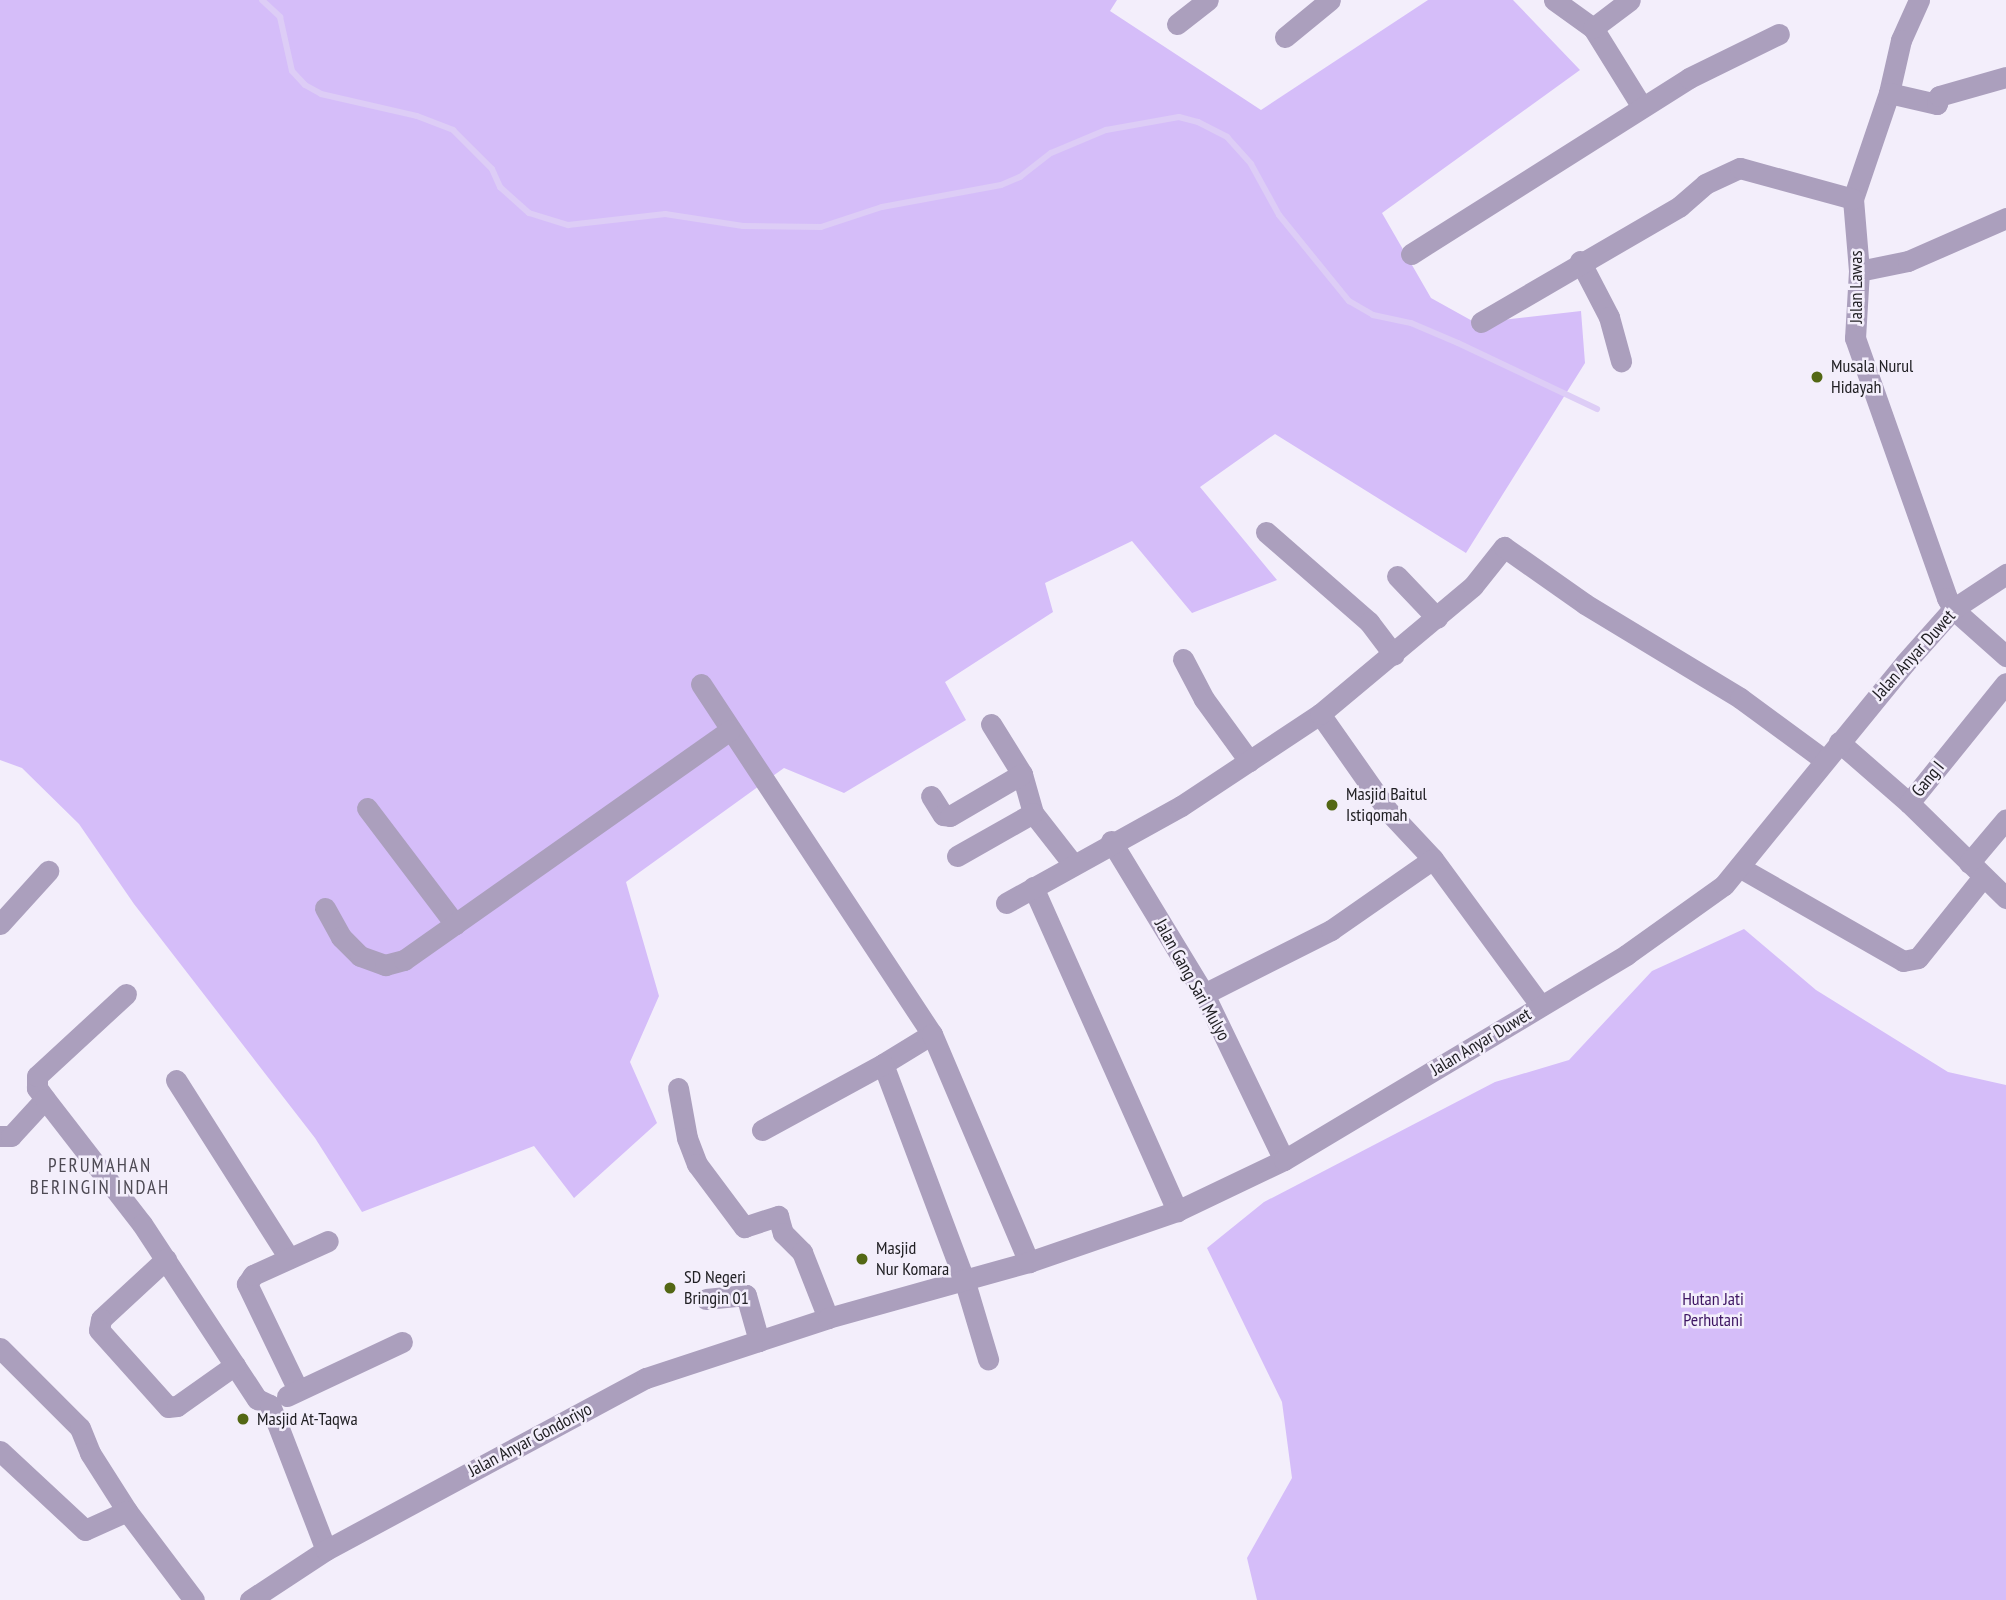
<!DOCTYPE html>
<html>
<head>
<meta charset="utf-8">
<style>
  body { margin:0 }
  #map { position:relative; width:2006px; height:1600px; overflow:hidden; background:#f3eefb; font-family:"PT Sans Narrow",sans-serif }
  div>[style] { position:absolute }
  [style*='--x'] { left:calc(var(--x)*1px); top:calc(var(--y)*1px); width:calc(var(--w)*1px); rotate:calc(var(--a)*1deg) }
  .green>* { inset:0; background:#d5bdf9 }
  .stream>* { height:6px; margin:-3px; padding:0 3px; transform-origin:3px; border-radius:3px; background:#ddcdf6 }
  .minor>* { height:21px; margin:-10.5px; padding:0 10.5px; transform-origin:10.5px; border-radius:10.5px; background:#ab9fbd }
  .dots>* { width:19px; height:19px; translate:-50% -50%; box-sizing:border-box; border:4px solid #f3eefb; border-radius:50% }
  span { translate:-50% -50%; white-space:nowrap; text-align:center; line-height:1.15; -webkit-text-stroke:5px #f3eefb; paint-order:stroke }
  .street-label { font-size:18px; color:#222125 }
  .poi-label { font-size:18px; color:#222125 }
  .left { translate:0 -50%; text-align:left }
  .park-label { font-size:18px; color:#3e1663 }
  .neighbourhood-label { font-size:19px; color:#4e4a54; letter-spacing:2px }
</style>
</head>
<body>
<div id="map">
  <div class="green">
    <div style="clip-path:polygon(0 0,1117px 0,1110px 11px,1261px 110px,1428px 0,1513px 0,1580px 70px,1382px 213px,1431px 298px,1476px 323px,1581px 311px,1585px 363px,1466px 553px,1275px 434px,1200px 487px,1277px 580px,1192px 613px,1132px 541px,1045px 583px,1053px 612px,945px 682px,966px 720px,844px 793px,784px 768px,626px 882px,659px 996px,630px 1062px,657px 1123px,574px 1198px,534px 1146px,362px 1212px,315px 1138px,134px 904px,79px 824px,22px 768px,0 760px)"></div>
    <div style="clip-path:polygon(1744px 929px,1816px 990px,1948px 1072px,2006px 1085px,2006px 1600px,1257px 1600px,1247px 1558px,1292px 1478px,1282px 1402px,1207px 1248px,1264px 1202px,1495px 1082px,1569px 1060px,1652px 971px)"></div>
  </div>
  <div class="stream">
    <div style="--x:262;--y:0;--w:25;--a:43"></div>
    <div style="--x:280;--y:17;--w:55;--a:77.5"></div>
    <div style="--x:292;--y:71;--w:19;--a:47"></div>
    <div style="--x:305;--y:85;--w:18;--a:29"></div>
    <div style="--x:321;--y:94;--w:98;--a:12.9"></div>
    <div style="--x:417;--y:116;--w:39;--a:21"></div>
    <div style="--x:453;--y:130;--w:55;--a:45"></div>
    <div style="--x:492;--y:169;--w:20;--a:66"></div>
    <div style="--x:500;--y:187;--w:39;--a:42"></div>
    <div style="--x:529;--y:213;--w:41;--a:17.1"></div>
    <div style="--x:568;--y:225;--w:98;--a:-6.5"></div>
    <div style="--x:665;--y:214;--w:79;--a:8.7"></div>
    <div style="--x:743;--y:226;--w:78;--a:0.7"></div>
    <div style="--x:821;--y:227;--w:64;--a:-18.2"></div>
    <div style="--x:882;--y:207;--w:121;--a:-10.5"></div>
    <div style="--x:1001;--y:185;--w:21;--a:-23"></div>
    <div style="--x:1020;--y:177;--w:39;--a:-38"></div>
    <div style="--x:1051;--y:153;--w:60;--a:-22.7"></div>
    <div style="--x:1106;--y:130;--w:74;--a:-10.1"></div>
    <div style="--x:1179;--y:117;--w:20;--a:15"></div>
    <div style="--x:1198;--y:122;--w:33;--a:27"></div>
    <div style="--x:1227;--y:137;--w:36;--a:48"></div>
    <div style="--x:1251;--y:164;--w:58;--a:61.2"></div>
    <div style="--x:1279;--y:215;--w:111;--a:50.9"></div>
    <div style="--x:1349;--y:301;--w:28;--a:30"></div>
    <div style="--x:1373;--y:315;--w:39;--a:12"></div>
    <div style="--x:1411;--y:323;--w:51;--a:23.1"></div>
    <div style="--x:1458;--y:343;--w:154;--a:25.4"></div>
  </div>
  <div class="minor">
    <div style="--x:1554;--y:0;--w:48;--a:35.7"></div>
    <div style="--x:1593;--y:28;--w:93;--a:58.2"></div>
    <div style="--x:1919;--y:0;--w:44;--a:114.2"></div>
    <div style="--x:1901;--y:40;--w:54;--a:102.8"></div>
    <div style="--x:1889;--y:93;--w:112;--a:108.8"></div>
    <div style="--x:1853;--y:199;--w:72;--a:85.2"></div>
    <div style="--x:1859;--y:271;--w:67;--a:93.4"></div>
    <div style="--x:1855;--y:338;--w:276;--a:70.5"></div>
    <div style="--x:1947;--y:598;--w:13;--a:61"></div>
    <div style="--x:1953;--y:609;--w:71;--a:41.6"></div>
    <div style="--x:1177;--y:24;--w:39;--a:-38"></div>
    <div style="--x:1593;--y:28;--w:46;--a:-37.1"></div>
    <div style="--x:1285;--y:37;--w:58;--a:-39.4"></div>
    <div style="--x:1889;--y:93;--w:49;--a:12.9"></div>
    <div style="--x:1937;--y:104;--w:8;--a:-76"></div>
    <div style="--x:1939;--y:96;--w:70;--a:-15.8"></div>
    <div style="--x:1411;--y:254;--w:329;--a:-32.3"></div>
    <div style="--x:1689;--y:78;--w:100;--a:-26.1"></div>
    <div style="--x:1580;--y:261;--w:63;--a:62.6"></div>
    <div style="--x:1609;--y:317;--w:46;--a:74.7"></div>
    <div style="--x:1859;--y:271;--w:50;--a:-11.5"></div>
    <div style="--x:1908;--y:261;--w:107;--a:-23.7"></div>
    <div style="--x:1481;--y:322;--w:230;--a:-30.2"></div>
    <div style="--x:1680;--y:206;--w:33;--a:-41"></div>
    <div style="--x:1705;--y:184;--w:38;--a:-25"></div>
    <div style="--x:1740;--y:168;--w:117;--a:15.3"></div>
    <div style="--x:1266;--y:532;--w:137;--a:41.1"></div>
    <div style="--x:1369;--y:622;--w:41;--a:52.9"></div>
    <div style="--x:1397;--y:576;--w:58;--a:46.4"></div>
    <div style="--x:1183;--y:659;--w:45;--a:62.3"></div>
    <div style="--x:1204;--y:699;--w:77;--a:54"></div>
    <div style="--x:701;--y:684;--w:419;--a:56.6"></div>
    <div style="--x:932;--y:1034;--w:57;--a:148.5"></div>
    <div style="--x:883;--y:1064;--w:230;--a:69.4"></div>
    <div style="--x:964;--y:1279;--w:84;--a:73.3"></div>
    <div style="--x:1320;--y:714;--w:120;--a:54.9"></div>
    <div style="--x:1389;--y:812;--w:64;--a:46.9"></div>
    <div style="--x:1433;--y:859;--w:182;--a:53.7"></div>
    <div style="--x:991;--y:724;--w:59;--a:58.2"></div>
    <div style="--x:1022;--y:774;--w:41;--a:74.2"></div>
    <div style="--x:1033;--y:813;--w:63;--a:52"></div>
    <div style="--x:1839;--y:742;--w:93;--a:41.1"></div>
    <div style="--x:1909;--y:803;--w:154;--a:-51.1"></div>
    <div style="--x:931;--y:796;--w:22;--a:58"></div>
    <div style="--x:943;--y:815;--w:7;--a:8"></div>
    <div style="--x:950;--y:816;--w:83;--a:-30.3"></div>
    <div style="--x:1909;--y:803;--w:136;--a:44.4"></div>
    <div style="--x:367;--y:808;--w:146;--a:52.8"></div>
    <div style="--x:1111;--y:841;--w:179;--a:58.7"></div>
    <div style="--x:1204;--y:994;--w:184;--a:64.3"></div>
    <div style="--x:957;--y:856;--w:87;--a:-29.5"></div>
    <div style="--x:1969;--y:863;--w:57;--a:-49.9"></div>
    <div style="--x:1739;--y:867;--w:189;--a:29.8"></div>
    <div style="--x:1903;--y:961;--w:15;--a:-11"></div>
    <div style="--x:1918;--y:958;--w:104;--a:-51.3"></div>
    <div style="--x:1033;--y:887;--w:355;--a:66"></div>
    <div style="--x:1006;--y:903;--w:200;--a:-29"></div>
    <div style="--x:1181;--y:806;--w:167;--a:-33.5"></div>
    <div style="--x:1320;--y:714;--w:199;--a:-39.9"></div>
    <div style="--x:1473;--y:586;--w:50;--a:-51.5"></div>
    <div style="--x:1504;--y:547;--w:99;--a:35.1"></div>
    <div style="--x:1585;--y:604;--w:181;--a:31.2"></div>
    <div style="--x:1740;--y:698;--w:103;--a:36.3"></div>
    <div style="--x:325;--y:908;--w:33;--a:61"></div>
    <div style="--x:341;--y:937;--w:27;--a:45"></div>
    <div style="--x:360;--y:956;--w:27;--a:20"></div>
    <div style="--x:385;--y:965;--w:20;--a:-15"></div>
    <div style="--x:404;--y:960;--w:399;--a:-35.2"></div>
    <div style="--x:0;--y:924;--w:72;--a:-47.8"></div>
    <div style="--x:1204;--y:994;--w:142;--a:-26.7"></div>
    <div style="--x:1331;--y:930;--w:124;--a:-34.8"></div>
    <div style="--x:932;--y:1034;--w:248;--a:67"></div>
    <div style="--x:176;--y:1080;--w:211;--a:57.6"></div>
    <div style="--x:678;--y:1088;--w:51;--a:79.8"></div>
    <div style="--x:687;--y:1138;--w:28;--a:69"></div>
    <div style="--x:697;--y:1164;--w:79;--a:53.3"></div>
    <div style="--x:744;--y:1227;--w:36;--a:-18"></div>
    <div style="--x:778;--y:1216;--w:18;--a:74"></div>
    <div style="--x:783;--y:1233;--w:27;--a:45"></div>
    <div style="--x:802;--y:1252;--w:71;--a:68.5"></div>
    <div style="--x:45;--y:1099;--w:14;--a:-126"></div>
    <div style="--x:37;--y:1088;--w:12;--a:-90"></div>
    <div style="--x:37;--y:1076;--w:121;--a:-42.7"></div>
    <div style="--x:762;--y:1130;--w:138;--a:-28.6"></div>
    <div style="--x:0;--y:1136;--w:11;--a:0"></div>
    <div style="--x:11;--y:1136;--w:50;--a:-47.4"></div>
    <div style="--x:45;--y:1099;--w:158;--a:52.2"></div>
    <div style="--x:142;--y:1224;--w:209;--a:56.7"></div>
    <div style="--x:257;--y:1399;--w:14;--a:25"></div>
    <div style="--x:270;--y:1405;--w:155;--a:68.9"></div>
    <div style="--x:166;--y:1259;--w:88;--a:137.3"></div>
    <div style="--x:101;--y:1319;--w:11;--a:100"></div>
    <div style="--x:99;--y:1330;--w:103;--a:48.1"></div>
    <div style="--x:168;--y:1407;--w:9;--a:-6"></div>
    <div style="--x:177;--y:1406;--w:71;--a:-35.3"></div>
    <div style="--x:706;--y:1299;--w:40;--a:-5.7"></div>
    <div style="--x:746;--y:1295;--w:48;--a:74.2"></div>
    <div style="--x:0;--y:1348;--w:113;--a:45"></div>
    <div style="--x:80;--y:1428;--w:27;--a:68"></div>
    <div style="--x:90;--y:1453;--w:69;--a:57.5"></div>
    <div style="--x:127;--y:1511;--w:111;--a:53"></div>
    <div style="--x:298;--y:1390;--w:118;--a:-115.7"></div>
    <div style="--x:247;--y:1284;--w:11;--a:-56"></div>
    <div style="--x:253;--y:1275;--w:82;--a:-24.4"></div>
    <div style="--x:287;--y:1396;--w:127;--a:-25.2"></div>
    <div style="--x:0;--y:1451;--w:116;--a:42.9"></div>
    <div style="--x:85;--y:1530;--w:46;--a:-24.3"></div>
    <div style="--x:250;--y:1600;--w:91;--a:-33.3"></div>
    <div style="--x:326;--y:1550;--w:363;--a:-28.3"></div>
    <div style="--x:646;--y:1378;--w:192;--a:-18.2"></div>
    <div style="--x:828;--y:1318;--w:209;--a:-15.6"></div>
    <div style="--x:1029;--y:1262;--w:157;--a:-19"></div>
    <div style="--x:1177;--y:1211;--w:119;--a:-25.5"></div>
    <div style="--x:1284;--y:1160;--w:399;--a:-30.9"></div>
    <div style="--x:1626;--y:955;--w:120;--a:-35.5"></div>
    <div style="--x:1724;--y:885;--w:286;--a:-50.8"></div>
    <div style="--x:1905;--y:663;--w:72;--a:-48.4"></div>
    <div style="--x:1953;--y:609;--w:64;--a:-33.4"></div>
  </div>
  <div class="dots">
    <div style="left:1817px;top:377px;background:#536714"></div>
    <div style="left:1332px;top:805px;background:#536714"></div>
    <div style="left:862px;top:1259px;background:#536714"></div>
    <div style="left:670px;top:1288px;background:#536714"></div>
    <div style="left:243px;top:1419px;background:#536714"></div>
  </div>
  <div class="street-label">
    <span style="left:1856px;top:287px;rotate:-90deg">Jalan Lawas</span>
    <span style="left:1914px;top:655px;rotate:-48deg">Jalan Anyar Duwet</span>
    <span style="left:1928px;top:779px;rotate:-51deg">Gang I</span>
    <span style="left:1192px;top:980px;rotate:61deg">Jalan Gang Sari Mulyo</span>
    <span style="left:1481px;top:1042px;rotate:-31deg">Jalan Anyar Duwet</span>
    <span style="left:530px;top:1440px;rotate:-28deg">Jalan Anyar Gondoriyo</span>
  </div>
  <div class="poi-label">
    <span class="left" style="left:1831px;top:377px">Musala Nurul<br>Hidayah</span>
    <span class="left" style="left:1346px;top:805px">Masjid Baitul<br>Istiqomah</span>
    <span class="left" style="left:876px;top:1259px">Masjid<br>Nur Komara</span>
    <span class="left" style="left:684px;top:1288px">SD Negeri<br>Bringin 01</span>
    <span class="left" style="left:257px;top:1419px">Masjid At-Taqwa</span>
  </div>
  <div class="park-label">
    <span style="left:1713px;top:1310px">Hutan Jati<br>Perhutani</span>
  </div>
  <div class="neighbourhood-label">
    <span style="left:100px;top:1177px">PERUMAHAN<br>BERINGIN INDAH</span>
  </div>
</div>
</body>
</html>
